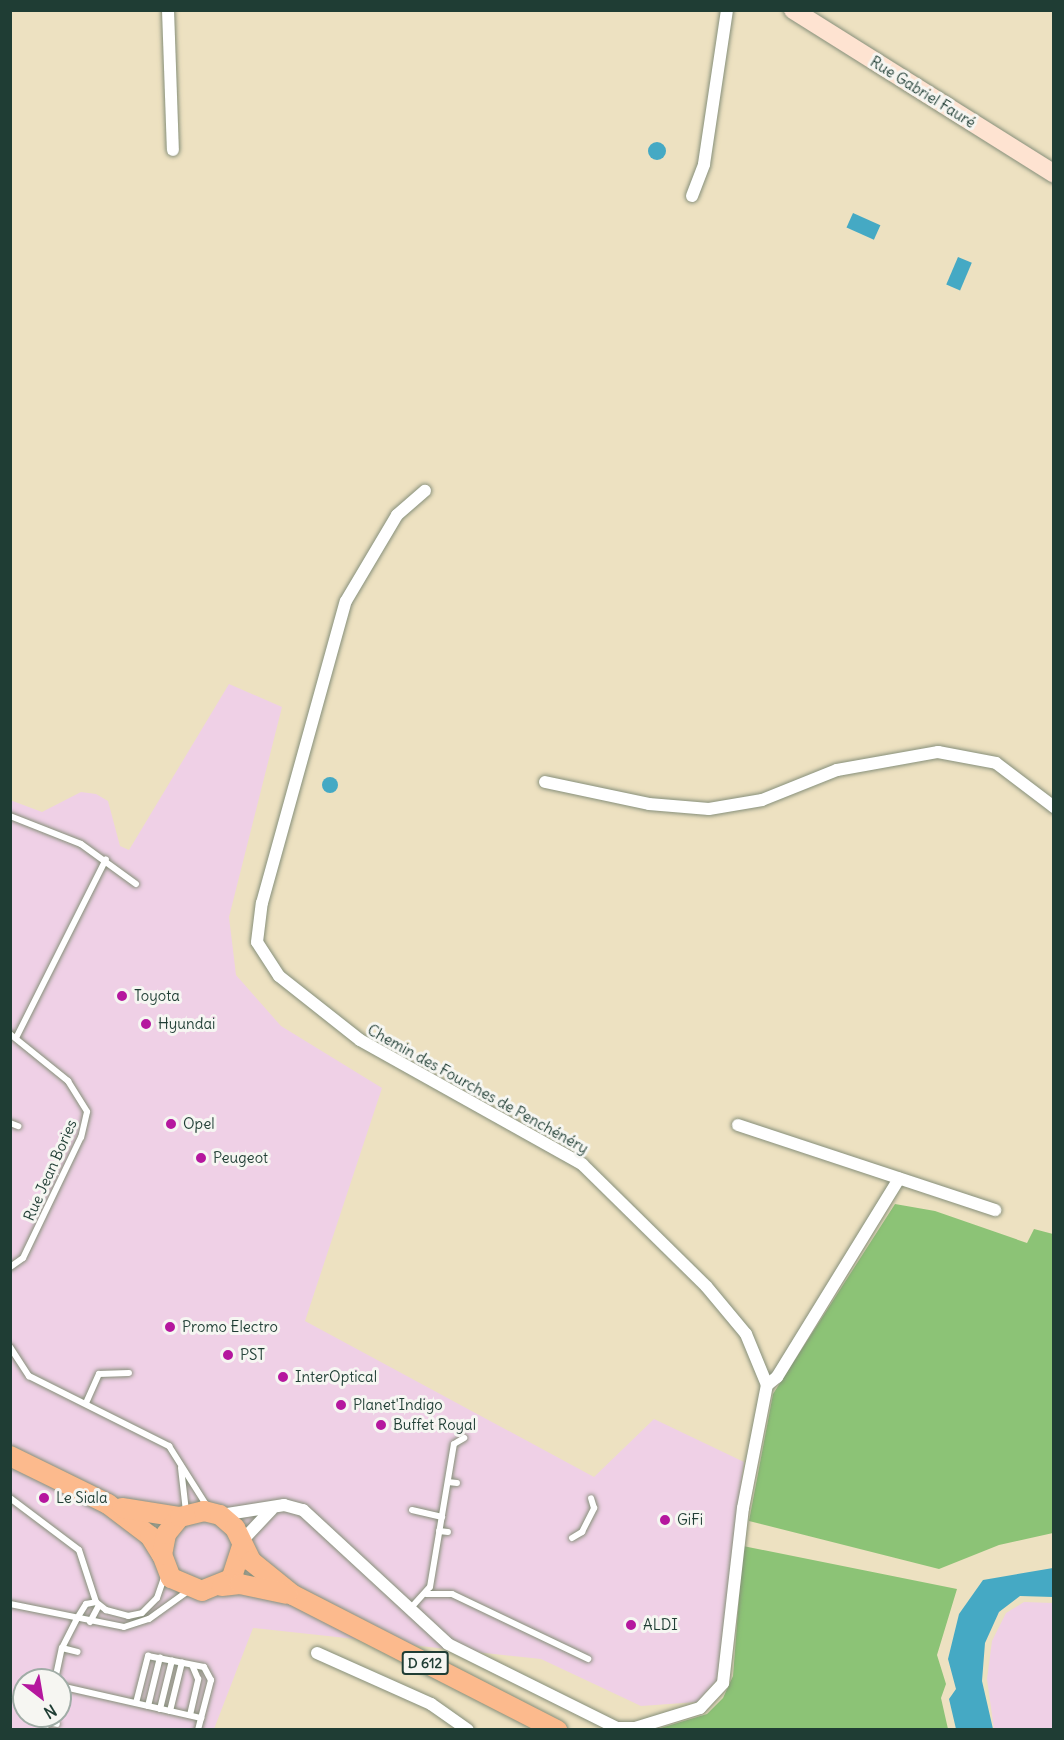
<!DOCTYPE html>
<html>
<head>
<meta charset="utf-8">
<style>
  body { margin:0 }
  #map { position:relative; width:1064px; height:1740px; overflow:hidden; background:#ede1c1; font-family:Delius,sans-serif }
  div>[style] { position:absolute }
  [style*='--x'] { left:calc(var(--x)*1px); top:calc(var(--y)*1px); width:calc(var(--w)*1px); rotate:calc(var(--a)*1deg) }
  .built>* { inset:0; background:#efd0e6 }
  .green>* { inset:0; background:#8cc376 }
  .water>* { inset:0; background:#45a9c4; transform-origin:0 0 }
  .round { border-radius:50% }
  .roads { filter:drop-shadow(0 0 2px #868f7a) drop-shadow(0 0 2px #868f7a) }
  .lane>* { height:6px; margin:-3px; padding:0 3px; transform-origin:3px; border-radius:3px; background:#fff }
  .street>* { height:12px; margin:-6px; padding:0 6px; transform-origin:6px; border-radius:6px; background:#fff }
  .secondary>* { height:18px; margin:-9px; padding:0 9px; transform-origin:9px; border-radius:9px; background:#fee3d1 }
  .primary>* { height:20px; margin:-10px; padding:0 10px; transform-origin:10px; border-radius:10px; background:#fcba8d }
  .dots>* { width:16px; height:16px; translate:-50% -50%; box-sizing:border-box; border:3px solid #f6f6f2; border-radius:50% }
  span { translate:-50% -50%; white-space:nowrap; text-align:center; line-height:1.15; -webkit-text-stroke:6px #f6f6f2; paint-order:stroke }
  .shield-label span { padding:2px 4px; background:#f6f6f2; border:2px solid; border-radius:4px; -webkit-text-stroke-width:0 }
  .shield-label { font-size:14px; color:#1f3d34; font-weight:700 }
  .street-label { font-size:15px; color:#1f3d34 }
  .poi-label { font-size:15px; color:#1f3d34 }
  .left { translate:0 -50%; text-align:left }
  .frame { position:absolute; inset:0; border:12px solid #1f3d34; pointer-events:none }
  .north { position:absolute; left:12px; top:1668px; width:60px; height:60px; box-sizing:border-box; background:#f6f6f2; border:2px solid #a0aca6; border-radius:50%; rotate:149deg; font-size:16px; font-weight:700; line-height:24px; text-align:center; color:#1f3d34 }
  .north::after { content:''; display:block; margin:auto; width:21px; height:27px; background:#b5179e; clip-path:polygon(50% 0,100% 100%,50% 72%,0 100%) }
</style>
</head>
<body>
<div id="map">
  <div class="built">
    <div style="clip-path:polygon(evenodd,229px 684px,282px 707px,229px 917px,236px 975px,281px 1026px,382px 1088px,305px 1321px,594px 1477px,654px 1419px,744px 1462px,717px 1680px,697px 1702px,641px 1706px,541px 1659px,253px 1628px,214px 1729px,11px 1729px,10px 800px,42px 812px,81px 792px,96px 794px,108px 801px,120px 846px,129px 850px,229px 684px,24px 1680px,60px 1680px,60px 1716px,24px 1716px,24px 1680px)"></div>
    <div style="clip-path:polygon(1024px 1602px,1053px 1603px,1053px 1729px,994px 1729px,987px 1679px,992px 1641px,1006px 1613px)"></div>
  </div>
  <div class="green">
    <div style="clip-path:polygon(895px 1204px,935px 1211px,1027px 1243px,1034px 1229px,1053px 1234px,1053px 1533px,999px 1545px,939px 1569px,749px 1521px,773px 1394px)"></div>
    <div style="clip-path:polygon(743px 1546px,957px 1589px,937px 1655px,946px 1684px,941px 1698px,948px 1729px,654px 1730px,707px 1714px,723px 1698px,733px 1676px)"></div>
  </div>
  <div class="water">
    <div class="round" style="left:648px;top:142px;width:18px;height:18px"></div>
    <div style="left:853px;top:213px;width:30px;height:16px;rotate:24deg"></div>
    <div style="left:958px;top:257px;width:15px;height:30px;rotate:23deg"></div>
    <div class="round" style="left:322px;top:777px;width:16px;height:16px"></div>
    <div style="clip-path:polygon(1053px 1568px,1053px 1597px,1020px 1596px,999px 1612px,985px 1643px,982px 1681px,993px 1729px,956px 1729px,949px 1699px,956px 1689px,948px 1659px,959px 1614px,983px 1580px)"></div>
  </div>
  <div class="roads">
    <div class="lane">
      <div style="--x:10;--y:816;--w:76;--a:21.5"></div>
      <div style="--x:81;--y:844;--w:68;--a:36"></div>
      <div style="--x:10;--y:1034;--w:75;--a:39"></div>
      <div style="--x:68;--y:1081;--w:36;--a:58"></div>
      <div style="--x:87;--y:1112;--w:26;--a:103"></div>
      <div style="--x:81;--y:1137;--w:134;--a:115.6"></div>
      <div style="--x:23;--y:1258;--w:16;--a:145"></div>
      <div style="--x:16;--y:1038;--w:200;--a:-63.3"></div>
      <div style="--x:10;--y:1123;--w:9;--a:21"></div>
      <div style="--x:10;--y:1347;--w:35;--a:57"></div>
      <div style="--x:29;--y:1376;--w:157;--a:26.6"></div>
      <div style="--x:169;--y:1446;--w:71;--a:57.7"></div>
      <div style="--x:86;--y:1403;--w:32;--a:-66"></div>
      <div style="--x:99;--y:1374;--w:30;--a:-2"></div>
      <div style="--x:181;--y:1468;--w:43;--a:83.4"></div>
      <div style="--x:448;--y:1482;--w:9;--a:6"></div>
      <div style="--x:10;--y:1498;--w:86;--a:37"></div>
      <div style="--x:79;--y:1550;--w:55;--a:71.9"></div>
      <div style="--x:96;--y:1602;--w:13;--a:39"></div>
      <div style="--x:106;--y:1610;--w:23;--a:15"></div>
      <div style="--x:128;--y:1616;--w:14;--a:-12"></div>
      <div style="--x:142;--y:1613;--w:21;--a:-45"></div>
      <div style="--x:157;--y:1598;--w:21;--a:-71"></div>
      <div style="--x:412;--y:1510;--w:31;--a:13"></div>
      <div style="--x:439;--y:1531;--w:9;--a:6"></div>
      <div style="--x:572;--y:1538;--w:12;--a:-31"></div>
      <div style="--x:582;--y:1532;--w:27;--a:-63"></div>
      <div style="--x:594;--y:1508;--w:10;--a:-107"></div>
      <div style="--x:426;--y:1594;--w:26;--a:0"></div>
      <div style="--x:452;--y:1594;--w:151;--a:25.5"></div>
      <div style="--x:10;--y:1604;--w:116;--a:11.4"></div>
      <div style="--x:124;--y:1627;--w:26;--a:-18"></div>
      <div style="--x:149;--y:1619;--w:48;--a:-35.7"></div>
      <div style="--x:409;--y:1610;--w:31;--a:-48"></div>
      <div style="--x:430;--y:1587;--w:145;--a:-80.5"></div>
      <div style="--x:454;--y:1444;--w:12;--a:-31"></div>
      <div style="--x:90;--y:1622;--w:19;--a:-62"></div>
      <div style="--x:62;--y:1648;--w:16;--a:14"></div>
      <div style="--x:55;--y:1680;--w:33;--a:-78"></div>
      <div style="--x:62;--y:1648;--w:31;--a:-63"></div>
      <div style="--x:76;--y:1620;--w:19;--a:-58"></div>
      <div style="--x:86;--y:1604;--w:10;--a:-11"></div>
      <div style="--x:60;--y:1686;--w:145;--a:12.8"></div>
      <div style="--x:136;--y:1703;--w:49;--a:-75.7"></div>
      <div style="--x:148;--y:1656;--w:57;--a:11.1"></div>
      <div style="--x:204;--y:1667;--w:15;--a:62"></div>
      <div style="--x:211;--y:1680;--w:52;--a:104.6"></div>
      <div style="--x:148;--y:1706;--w:50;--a:-76.2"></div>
      <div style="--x:160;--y:1709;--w:50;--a:-76.2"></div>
      <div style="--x:170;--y:1711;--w:50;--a:-76.2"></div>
      <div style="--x:190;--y:1715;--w:37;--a:-77"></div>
      <div style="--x:198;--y:1679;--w:15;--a:-113"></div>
      <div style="--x:46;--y:1722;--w:11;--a:10"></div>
      <div style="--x:45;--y:1730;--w:14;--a:-82"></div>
    </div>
    <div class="street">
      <div style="--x:168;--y:10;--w:140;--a:88"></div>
      <div style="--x:692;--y:196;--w:34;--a:-69"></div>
      <div style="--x:704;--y:164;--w:156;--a:-81.5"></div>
      <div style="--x:545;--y:782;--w:106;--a:11.9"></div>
      <div style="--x:649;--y:804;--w:60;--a:4.8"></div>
      <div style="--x:709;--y:809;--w:54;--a:-9.6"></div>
      <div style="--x:762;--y:800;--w:81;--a:-21.8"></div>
      <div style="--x:837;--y:770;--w:103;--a:-10.1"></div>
      <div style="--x:938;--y:752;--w:59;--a:10.7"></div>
      <div style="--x:996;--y:763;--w:73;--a:37.2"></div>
      <div style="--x:738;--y:1125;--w:271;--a:18.3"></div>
      <div style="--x:767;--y:1385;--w:13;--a:-39"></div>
      <div style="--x:777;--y:1377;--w:233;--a:-58.4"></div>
      <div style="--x:221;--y:1515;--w:64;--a:-9"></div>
      <div style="--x:284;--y:1505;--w:20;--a:15"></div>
      <div style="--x:303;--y:1510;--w:197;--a:42.7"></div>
      <div style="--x:448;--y:1644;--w:189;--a:26.4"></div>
      <div style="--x:617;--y:1728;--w:18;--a:0"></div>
      <div style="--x:635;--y:1728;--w:68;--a:-17.1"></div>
      <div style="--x:700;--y:1708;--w:34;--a:-47"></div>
      <div style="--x:723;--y:1683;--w:176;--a:-83.5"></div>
      <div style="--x:743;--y:1508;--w:125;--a:-79"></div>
      <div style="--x:767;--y:1385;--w:55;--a:-112.4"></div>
      <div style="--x:746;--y:1334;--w:62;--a:-129.8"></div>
      <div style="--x:706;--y:1286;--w:174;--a:-135.5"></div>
      <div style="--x:582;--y:1164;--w:254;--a:-150.8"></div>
      <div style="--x:360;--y:1040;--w:103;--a:-141.7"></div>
      <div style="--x:279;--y:976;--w:40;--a:-122.9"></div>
      <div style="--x:257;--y:942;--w:39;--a:-83"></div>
      <div style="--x:262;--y:903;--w:313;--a:-74.5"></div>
      <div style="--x:346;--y:601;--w:100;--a:-59.3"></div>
      <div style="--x:397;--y:515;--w:37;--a:-41"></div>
      <div style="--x:241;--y:1542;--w:45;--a:-46.8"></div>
      <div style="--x:317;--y:1653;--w:125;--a:24.1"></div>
      <div style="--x:431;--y:1704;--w:45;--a:35.1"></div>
    </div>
    <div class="secondary">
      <div style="--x:793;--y:10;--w:308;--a:32.1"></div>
    </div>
    <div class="primary">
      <div style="--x:10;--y:1456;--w:109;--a:26.1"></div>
      <div style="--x:108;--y:1504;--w:53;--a:37.3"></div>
      <div style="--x:150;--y:1536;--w:22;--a:58"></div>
      <div style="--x:122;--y:1508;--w:59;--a:8.8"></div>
      <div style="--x:242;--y:1546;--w:35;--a:108"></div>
      <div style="--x:231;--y:1579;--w:31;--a:158"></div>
      <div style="--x:202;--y:1591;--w:34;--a:-157"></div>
      <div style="--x:171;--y:1578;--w:25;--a:-111"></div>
      <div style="--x:162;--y:1555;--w:21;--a:-79"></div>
      <div style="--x:166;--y:1534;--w:22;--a:-51"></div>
      <div style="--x:180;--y:1517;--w:25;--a:-14"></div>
      <div style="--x:204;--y:1511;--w:16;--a:14"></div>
      <div style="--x:220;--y:1515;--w:20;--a:41"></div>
      <div style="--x:235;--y:1528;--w:37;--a:64"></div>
      <div style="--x:251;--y:1561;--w:54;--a:39"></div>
      <div style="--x:293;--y:1595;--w:297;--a:27.1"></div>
      <div style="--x:222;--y:1586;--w:18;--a:-6"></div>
      <div style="--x:240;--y:1584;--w:48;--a:12"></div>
    </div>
  </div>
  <div class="dots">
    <div style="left:122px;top:996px;background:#b5179e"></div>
    <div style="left:146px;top:1024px;background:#b5179e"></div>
    <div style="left:171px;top:1124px;background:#b5179e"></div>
    <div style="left:201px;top:1158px;background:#b5179e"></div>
    <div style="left:170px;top:1327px;background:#b5179e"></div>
    <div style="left:228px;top:1355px;background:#b5179e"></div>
    <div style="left:283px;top:1377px;background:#b5179e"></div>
    <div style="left:341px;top:1405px;background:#b5179e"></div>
    <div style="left:381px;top:1425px;background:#b5179e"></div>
    <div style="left:44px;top:1498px;background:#b5179e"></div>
    <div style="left:665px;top:1520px;background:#b5179e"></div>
    <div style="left:631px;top:1625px;background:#b5179e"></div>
  </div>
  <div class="shield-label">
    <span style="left:425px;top:1663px">D 612</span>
  </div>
  <div class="street-label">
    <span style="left:923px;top:92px;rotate:32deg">Rue Gabriel Fauré</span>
    <span style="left:478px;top:1089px;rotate:29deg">Chemin des Fourches de Penchénéry</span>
    <span style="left:50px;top:1170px;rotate:-66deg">Rue Jean Bories</span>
  </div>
  <div class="poi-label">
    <span class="left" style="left:134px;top:996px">Toyota</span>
    <span class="left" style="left:158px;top:1024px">Hyundai</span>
    <span class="left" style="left:183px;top:1124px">Opel</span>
    <span class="left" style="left:213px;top:1158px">Peugeot</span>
    <span class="left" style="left:182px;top:1327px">Promo Electro</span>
    <span class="left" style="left:240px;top:1355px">PST</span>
    <span class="left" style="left:295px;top:1377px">InterOptical</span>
    <span class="left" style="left:353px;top:1405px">Planet'Indigo</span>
    <span class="left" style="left:393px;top:1425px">Buffet Royal</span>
    <span class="left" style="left:56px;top:1498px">Le Siala</span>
    <span class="left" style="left:677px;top:1520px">GiFi</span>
    <span class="left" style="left:643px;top:1625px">ALDI</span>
  </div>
  <div class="frame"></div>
  <div class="north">N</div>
</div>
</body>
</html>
